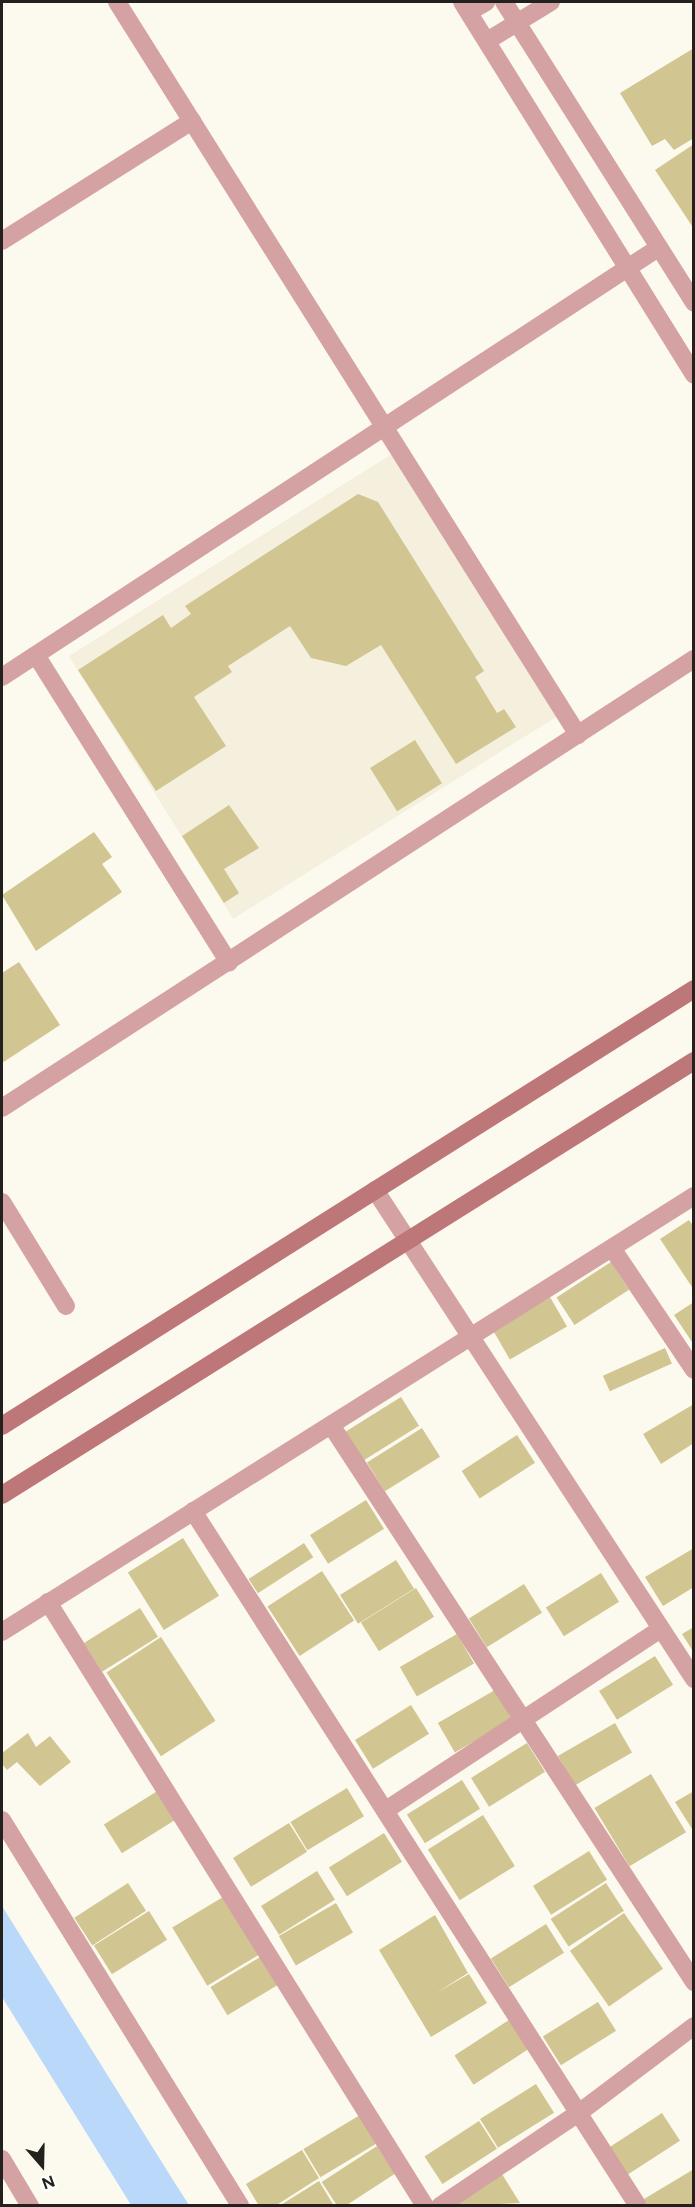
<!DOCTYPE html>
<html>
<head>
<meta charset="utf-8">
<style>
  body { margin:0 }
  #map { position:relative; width:695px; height:2207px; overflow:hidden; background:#fcfaee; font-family:Figtree,sans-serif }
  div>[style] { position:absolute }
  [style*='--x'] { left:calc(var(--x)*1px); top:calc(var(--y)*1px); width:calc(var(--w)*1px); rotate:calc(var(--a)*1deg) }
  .built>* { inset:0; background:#f4f0dd; transform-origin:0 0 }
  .water>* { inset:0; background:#bad9fa }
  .building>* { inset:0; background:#d1c591; transform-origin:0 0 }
  .street>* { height:18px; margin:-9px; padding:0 9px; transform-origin:9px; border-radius:9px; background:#d4a2a2 }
  .secondary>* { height:18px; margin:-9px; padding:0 9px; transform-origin:9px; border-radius:9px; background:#bd7778 }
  span { translate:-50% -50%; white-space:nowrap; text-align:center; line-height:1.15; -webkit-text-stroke:4.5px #fff; paint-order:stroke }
  .frame { position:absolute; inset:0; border:3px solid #22211d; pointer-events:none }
  .north { position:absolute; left:12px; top:2135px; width:60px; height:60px; -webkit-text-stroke:4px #fff; paint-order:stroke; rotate:160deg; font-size:16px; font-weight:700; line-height:24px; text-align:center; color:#22211d }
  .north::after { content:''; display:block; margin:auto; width:21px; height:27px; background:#22211d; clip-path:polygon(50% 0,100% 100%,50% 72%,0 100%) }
</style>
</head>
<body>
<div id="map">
  <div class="built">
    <div style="left:392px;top:454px;width:310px;height:381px;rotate:58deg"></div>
  </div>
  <div class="water">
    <div style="clip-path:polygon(2px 1906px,173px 2180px,189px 2205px,131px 2205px,2px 1997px)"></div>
  </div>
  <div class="building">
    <div style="clip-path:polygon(694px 48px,694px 138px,674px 150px,665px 139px,652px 146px,620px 93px)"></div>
    <div style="clip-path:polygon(694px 144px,694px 229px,655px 170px)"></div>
    <div style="clip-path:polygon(358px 494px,378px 502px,484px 671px,475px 677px,497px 713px,504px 709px,516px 727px,456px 764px,381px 645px,346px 666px,311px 658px,290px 626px,228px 666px,232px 672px,194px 697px,226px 746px,156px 791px,78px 670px,163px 615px,171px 628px,191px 614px,185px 606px)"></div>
    <div style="left:415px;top:740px;width:51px;height:53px;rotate:58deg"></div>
    <div style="clip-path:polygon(229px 805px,259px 848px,224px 869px,239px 893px,224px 903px,182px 836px)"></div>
    <div style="clip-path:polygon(94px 832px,112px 857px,102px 864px,122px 892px,36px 951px,2px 895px)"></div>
    <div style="clip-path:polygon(19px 962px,60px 1025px,2px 1063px,2px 973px)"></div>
    <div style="clip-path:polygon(689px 1220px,694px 1227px,694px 1290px,660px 1239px)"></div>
    <div style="left:611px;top:1262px;width:33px;height:65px;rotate:57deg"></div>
    <div style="left:550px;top:1297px;width:34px;height:66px;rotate:60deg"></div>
    <div style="clip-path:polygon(694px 1302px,694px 1345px,674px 1315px)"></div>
    <div style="left:665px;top:1348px;width:17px;height:68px;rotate:66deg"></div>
    <div style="left:401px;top:1397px;width:34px;height:66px;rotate:58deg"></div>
    <div style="clip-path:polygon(694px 1404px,694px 1443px,661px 1464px,643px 1434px)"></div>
    <div style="left:422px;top:1428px;width:34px;height:65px;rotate:58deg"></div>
    <div style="left:517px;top:1435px;width:33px;height:66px;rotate:57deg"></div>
    <div style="left:366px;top:1500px;width:34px;height:66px;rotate:58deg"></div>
    <div style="left:183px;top:1538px;width:68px;height:65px;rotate:58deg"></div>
    <div style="left:304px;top:1543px;width:17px;height:66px;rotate:57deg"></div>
    <div style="clip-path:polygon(694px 1548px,694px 1587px,663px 1606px,645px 1577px)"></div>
    <div style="left:396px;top:1560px;width:34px;height:66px;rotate:58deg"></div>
    <div style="left:322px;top:1571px;width:59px;height:65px;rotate:57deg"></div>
    <div style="left:601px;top:1573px;width:34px;height:65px;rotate:58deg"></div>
    <div style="left:524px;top:1584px;width:34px;height:65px;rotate:58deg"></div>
    <div style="left:416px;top:1588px;width:34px;height:65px;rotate:58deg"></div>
    <div style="left:140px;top:1608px;width:34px;height:66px;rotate:58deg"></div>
    <div style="clip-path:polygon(694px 1627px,694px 1653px,682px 1634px)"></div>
    <div style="left:457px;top:1634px;width:34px;height:66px;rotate:60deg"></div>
    <div style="left:161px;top:1637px;width:100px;height:65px;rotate:57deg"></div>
    <div style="left:655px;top:1656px;width:34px;height:66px;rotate:58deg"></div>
    <div style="left:495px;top:1690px;width:34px;height:66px;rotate:60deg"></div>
    <div style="left:411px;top:1705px;width:34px;height:66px;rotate:58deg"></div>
    <div style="left:615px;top:1723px;width:34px;height:66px;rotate:60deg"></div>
    <div style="clip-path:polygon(28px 1733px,36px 1747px,50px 1736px,71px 1762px,40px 1786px,17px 1762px,7px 1770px,2px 1764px,2px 1753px)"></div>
    <div style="left:527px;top:1743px;width:34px;height:66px;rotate:58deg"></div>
    <div style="left:651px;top:1774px;width:68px;height:66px;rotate:59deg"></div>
    <div style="left:462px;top:1780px;width:34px;height:65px;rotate:58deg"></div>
    <div style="left:347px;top:1788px;width:33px;height:66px;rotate:59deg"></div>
    <div style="left:159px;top:1790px;width:34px;height:65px;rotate:58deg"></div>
    <div style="clip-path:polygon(694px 1791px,694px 1832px,675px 1802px)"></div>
    <div style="left:483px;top:1815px;width:60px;height:65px;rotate:58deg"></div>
    <div style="left:289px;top:1823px;width:34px;height:66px;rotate:58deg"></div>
    <div style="left:384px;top:1833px;width:34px;height:65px;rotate:58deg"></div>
    <div style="left:589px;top:1851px;width:34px;height:66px;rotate:58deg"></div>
    <div style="left:317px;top:1871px;width:34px;height:66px;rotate:58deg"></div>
    <div style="left:128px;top:1883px;width:33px;height:64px;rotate:57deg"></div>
    <div style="left:606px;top:1883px;width:33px;height:66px;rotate:57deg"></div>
    <div style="left:228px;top:1894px;width:68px;height:65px;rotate:59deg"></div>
    <div style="left:336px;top:1903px;width:34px;height:66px;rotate:60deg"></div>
    <div style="left:149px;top:1911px;width:34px;height:65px;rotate:58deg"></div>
    <div style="left:624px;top:1913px;width:68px;height:66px;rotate:55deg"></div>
    <div style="clip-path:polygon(435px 1915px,468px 1973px,436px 1993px,469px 1974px,487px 2003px,431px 2037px,379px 1950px)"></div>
    <div style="left:546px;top:1924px;width:34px;height:65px;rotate:58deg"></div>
    <div style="left:267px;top:1953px;width:33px;height:66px;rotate:59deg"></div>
    <div style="left:598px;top:2002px;width:34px;height:65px;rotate:58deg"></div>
    <div style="left:509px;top:2020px;width:35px;height:65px;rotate:57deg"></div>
    <div style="left:536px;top:2084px;width:34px;height:66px;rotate:58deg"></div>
    <div style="left:662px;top:2113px;width:33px;height:65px;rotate:57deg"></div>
    <div style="left:360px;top:2115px;width:33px;height:66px;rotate:59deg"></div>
    <div style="left:479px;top:2121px;width:33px;height:65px;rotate:57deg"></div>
    <div style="left:377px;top:2146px;width:33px;height:66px;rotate:57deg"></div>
    <div style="clip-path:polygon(302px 2150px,319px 2178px,275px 2206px,259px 2206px,246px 2184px)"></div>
    <div style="clip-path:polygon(694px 2169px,694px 2206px,648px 2206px,644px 2199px)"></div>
    <div style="clip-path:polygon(502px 2174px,520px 2203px,452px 2206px)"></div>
    <div style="clip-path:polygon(319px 2181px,334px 2206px,279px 2206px)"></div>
  </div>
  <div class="street">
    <div style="--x:117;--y:2;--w:866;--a:57.83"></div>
    <div style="--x:462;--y:2;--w:439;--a:58.1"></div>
    <div style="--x:504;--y:2;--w:356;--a:57.7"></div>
    <div style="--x:469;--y:12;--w:20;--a:-30"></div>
    <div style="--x:487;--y:41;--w:75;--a:-31.4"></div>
    <div style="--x:2;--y:241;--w:225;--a:-32.3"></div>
    <div style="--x:36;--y:655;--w:363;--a:57.9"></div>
    <div style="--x:2;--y:677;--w:784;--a:-33.18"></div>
    <div style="--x:2;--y:1108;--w:825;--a:-32.98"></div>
    <div style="--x:375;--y:1190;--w:584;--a:56.88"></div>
    <div style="--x:2;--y:1202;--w:122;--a:58.4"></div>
    <div style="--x:612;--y:1248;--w:147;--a:56.1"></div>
    <div style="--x:331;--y:1425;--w:665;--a:56.91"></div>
    <div style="--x:193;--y:1511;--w:825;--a:57.37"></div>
    <div style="--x:48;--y:1602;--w:712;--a:58.03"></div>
    <div style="--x:2;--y:1632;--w:818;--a:-32.21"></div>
    <div style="--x:386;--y:1810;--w:329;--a:-33.4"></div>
    <div style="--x:2;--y:1820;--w:453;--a:58.3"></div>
    <div style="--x:2;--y:2159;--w:55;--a:59.2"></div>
    <div style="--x:440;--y:2206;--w:169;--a:-33.9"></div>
    <div style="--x:580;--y:2112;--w:143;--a:-37"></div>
  </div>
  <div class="secondary">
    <div style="--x:2;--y:1426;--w:818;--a:-32.27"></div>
    <div style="--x:2;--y:1495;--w:817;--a:-32.09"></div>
  </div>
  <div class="frame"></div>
  <div class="north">N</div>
</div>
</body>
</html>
